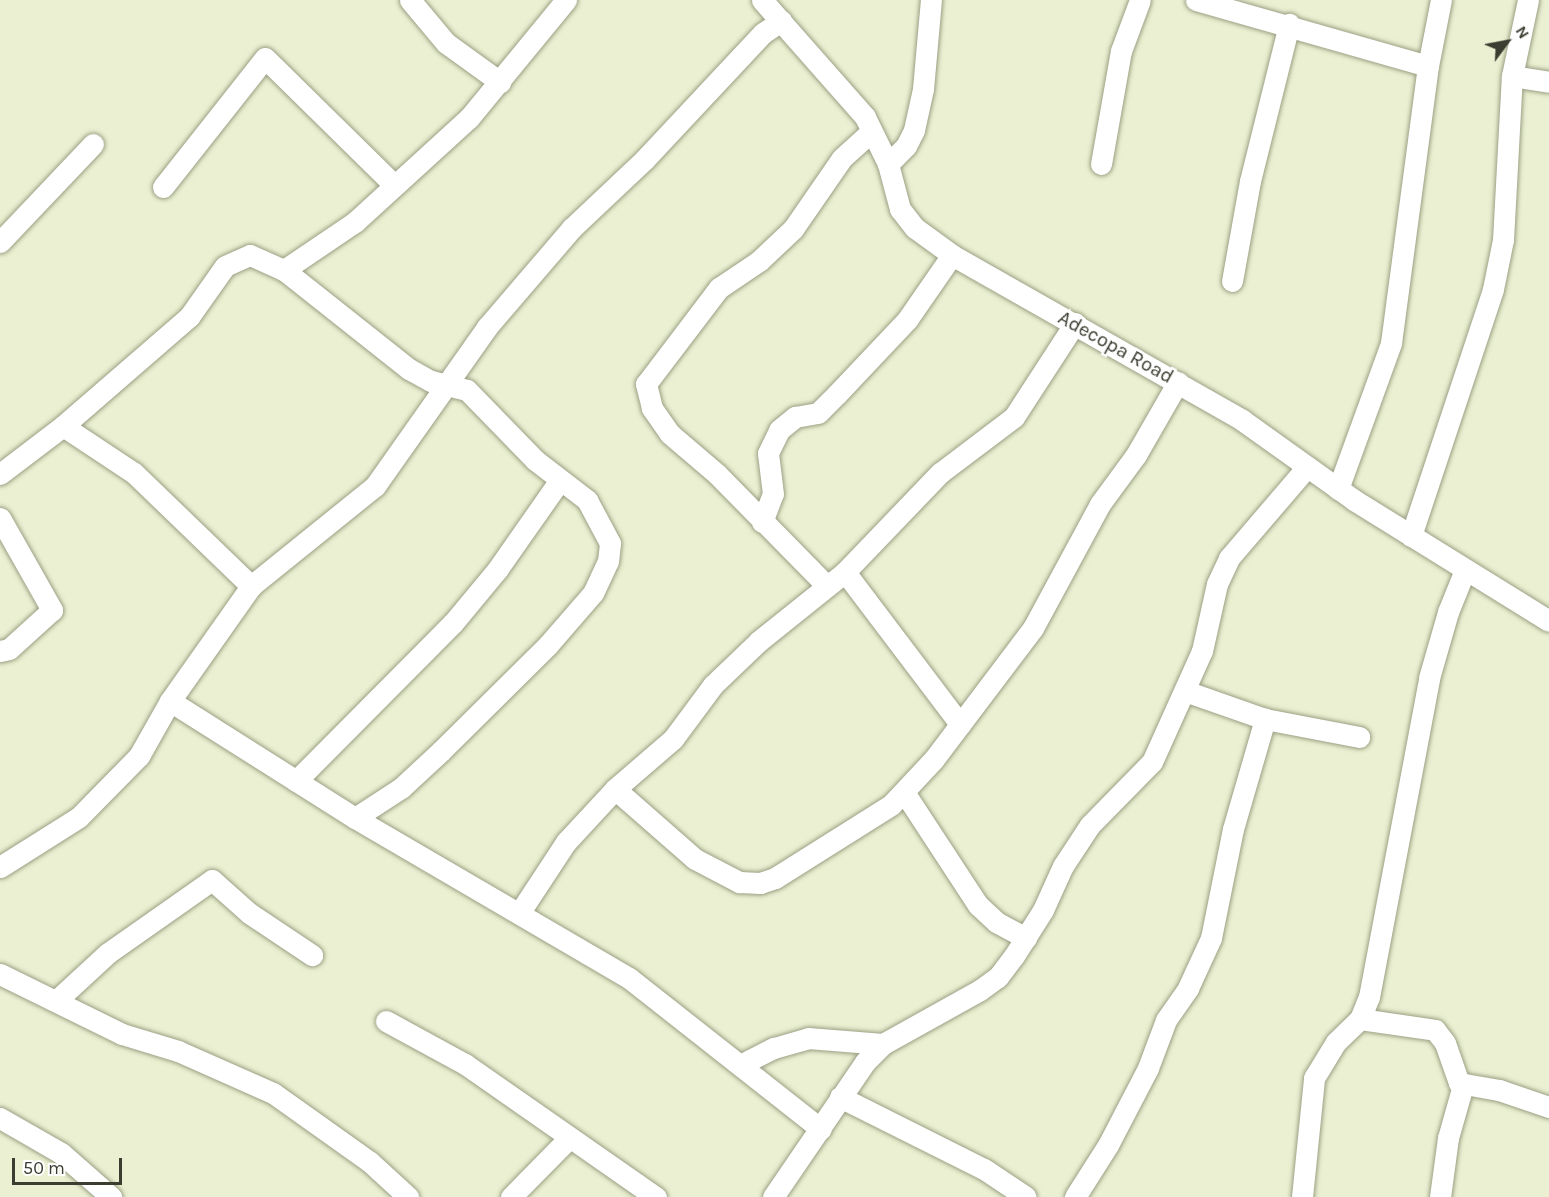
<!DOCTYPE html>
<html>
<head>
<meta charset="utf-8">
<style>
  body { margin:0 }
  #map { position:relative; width:1549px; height:1197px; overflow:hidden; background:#eaf0d1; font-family:Karla,sans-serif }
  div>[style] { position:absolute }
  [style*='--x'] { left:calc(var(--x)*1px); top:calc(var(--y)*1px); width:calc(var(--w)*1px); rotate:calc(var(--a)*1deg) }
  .roads { filter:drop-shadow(0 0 2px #9ba084) drop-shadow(0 0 2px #9ba084) }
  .minor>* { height:21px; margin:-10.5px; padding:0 10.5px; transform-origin:10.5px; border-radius:10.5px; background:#fff }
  span { translate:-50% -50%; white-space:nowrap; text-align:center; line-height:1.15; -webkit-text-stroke:5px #fff; paint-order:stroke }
  .street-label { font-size:20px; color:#3b3d31 }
  .north { position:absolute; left:1477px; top:12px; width:60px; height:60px; -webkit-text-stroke:4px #fff; paint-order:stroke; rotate:58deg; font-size:16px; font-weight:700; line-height:24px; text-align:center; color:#3b3d31 }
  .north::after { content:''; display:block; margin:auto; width:21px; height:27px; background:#3b3d31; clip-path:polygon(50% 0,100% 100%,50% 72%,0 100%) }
  .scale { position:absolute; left:12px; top:1158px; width:110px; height:27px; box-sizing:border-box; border:3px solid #3b3d31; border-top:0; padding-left:8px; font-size:18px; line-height:21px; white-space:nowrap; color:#3b3d31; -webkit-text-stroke:4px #fff; paint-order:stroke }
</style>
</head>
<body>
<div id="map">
  <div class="roads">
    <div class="minor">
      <div style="--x:410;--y:0;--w:56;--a:50.1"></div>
      <div style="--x:446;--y:43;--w:67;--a:35.8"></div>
      <div style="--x:762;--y:0;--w:156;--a:48.6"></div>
      <div style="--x:865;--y:117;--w:52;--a:63.9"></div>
      <div style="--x:888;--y:164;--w:47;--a:75.1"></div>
      <div style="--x:900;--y:209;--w:24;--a:52"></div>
      <div style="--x:915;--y:228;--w:46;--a:36.1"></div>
      <div style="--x:952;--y:255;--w:334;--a:29.6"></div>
      <div style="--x:1242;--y:420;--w:138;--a:35.5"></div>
      <div style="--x:1354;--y:500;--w:229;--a:31.8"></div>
      <div style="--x:1196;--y:0;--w:241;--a:15.9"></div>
      <div style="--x:1512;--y:76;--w:37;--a:9"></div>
      <div style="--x:888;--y:164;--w:25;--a:-45"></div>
      <div style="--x:906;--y:146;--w:18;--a:-63"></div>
      <div style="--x:914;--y:130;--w:42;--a:-77.6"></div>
      <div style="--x:923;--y:89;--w:89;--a:-84.9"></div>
      <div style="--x:1101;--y:164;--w:115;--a:-80"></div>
      <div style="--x:1121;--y:51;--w:54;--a:-69.6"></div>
      <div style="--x:163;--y:187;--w:164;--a:-51.7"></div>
      <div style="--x:265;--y:58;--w:180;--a:44.5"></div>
      <div style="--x:0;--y:242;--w:135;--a:-46.5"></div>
      <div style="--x:284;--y:270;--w:86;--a:-34.1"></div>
      <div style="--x:355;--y:222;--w:154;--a:-42.4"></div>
      <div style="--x:469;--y:118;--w:153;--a:-50.6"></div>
      <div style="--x:1232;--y:281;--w:102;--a:-79.8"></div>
      <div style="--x:1250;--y:181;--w:162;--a:-76"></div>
      <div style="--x:63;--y:426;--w:85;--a:33.5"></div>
      <div style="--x:134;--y:473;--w:163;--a:44"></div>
      <div style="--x:0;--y:474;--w:79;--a:-37.3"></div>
      <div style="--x:63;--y:426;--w:167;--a:-40.9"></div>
      <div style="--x:189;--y:317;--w:62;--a:-54.8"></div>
      <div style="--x:225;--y:266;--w:27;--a:-24"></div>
      <div style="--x:250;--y:255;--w:37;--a:24"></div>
      <div style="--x:284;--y:270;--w:159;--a:38.4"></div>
      <div style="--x:409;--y:369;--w:25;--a:29"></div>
      <div style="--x:431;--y:381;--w:37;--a:14"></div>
      <div style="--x:467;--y:390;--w:98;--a:45.8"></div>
      <div style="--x:535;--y:460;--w:66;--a:37.6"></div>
      <div style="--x:587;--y:500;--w:49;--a:61.9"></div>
      <div style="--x:610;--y:543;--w:18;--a:96"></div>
      <div style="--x:608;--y:561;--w:35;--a:115"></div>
      <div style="--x:593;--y:593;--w:69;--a:130.9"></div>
      <div style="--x:548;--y:645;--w:151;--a:135.3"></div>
      <div style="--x:441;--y:751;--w:54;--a:137.2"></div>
      <div style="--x:401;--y:788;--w:55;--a:146.9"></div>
      <div style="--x:1338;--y:489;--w:155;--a:-70"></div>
      <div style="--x:1391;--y:343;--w:279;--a:-82.4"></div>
      <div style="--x:1428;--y:66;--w:67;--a:-78.9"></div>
      <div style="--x:0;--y:518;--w:106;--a:60.5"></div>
      <div style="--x:52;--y:610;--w:58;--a:137.8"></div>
      <div style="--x:9;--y:649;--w:9;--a:167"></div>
      <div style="--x:762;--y:522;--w:30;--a:-69"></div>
      <div style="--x:773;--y:494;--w:41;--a:-97"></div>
      <div style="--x:768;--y:453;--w:25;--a:-64"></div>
      <div style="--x:779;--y:430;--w:21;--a:-39"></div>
      <div style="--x:795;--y:417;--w:23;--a:-10"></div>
      <div style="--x:818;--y:413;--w:27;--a:-45"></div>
      <div style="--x:837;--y:394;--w:102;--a:-46.6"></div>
      <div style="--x:907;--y:320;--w:79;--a:-55.3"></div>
      <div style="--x:1411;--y:536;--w:260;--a:-71.6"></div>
      <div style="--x:1493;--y:289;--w:50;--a:-78.5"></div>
      <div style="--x:1503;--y:240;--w:164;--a:-86.9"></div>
      <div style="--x:1512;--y:76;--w:78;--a:-78.1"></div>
      <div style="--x:845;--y:572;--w:191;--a:52.9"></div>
      <div style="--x:825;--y:584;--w:154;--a:-134.5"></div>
      <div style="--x:717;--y:474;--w:62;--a:-139.6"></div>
      <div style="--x:670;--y:434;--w:32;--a:-125"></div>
      <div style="--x:652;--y:408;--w:25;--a:-104"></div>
      <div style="--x:646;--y:384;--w:121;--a:-52.8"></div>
      <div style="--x:719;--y:288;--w:48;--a:-34"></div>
      <div style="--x:759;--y:261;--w:47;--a:-43.3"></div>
      <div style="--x:793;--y:229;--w:86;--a:-55.4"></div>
      <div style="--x:842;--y:158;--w:39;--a:-42"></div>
      <div style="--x:1185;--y:691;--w:85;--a:19.3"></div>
      <div style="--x:1265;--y:719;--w:96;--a:10.8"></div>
      <div style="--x:170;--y:701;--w:219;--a:32.3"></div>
      <div style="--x:355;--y:818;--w:317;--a:30.3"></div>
      <div style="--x:629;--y:978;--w:244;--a:38.2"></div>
      <div style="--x:296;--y:781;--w:223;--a:-45.2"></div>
      <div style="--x:453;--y:623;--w:69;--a:-50.3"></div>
      <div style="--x:497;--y:570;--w:110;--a:-55"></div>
      <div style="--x:615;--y:789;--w:106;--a:41.2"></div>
      <div style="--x:695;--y:859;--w:50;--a:27.6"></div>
      <div style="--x:739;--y:882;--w:21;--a:3"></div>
      <div style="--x:760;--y:883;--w:16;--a:-18"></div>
      <div style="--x:775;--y:878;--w:137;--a:-32.2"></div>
      <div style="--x:891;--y:805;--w:63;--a:-46.9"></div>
      <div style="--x:934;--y:759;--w:164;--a:-52.9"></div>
      <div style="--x:1033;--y:628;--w:141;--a:-61.6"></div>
      <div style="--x:1100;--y:504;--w:61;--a:-53.7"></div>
      <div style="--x:1136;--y:455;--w:84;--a:-60.1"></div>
      <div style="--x:904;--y:792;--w:135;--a:56.8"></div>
      <div style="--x:978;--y:905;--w:25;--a:43"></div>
      <div style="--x:996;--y:922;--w:34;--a:28"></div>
      <div style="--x:0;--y:867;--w:93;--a:-32.3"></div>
      <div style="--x:79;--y:817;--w:86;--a:-45.5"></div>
      <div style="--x:139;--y:756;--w:63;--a:-60.6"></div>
      <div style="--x:170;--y:701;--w:141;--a:-54.8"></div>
      <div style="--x:251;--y:586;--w:159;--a:-38.9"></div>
      <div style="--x:375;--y:486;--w:194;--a:-54.8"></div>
      <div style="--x:487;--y:327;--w:130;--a:-49.4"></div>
      <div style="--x:572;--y:228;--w:99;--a:-43.4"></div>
      <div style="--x:644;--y:160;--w:174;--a:-46.9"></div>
      <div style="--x:763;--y:33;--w:22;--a:-34"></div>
      <div style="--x:520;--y:912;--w:84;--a:-56.7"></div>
      <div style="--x:566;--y:842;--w:72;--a:-47.2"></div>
      <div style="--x:615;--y:789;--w:77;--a:-40.8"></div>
      <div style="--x:673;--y:739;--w:67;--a:-53.5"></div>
      <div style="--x:713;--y:685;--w:64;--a:-43.7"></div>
      <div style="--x:759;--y:641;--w:110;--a:-38.7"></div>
      <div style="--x:845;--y:572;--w:137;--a:-46.2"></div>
      <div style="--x:940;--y:473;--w:93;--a:-37.1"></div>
      <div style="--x:1014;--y:417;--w:112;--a:-57"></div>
      <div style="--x:0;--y:974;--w:136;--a:26.2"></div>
      <div style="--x:122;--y:1034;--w:59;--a:16.9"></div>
      <div style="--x:178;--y:1051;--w:104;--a:23.9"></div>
      <div style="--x:273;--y:1093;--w:119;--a:35.4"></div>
      <div style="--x:370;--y:1162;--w:52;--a:42.6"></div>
      <div style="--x:57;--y:1000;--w:69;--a:-42.7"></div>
      <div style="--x:108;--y:953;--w:127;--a:-35.1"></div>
      <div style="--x:212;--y:880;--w:50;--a:41.7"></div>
      <div style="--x:249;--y:913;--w:76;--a:33.7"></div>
      <div style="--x:1360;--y:1019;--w:76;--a:8.3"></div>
      <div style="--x:1435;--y:1030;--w:16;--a:52"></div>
      <div style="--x:1445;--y:1043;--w:42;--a:70.7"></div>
      <div style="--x:1459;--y:1083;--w:41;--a:9.9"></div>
      <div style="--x:1499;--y:1090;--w:53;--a:18.8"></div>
      <div style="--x:386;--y:1021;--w:90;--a:28.6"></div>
      <div style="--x:465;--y:1064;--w:233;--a:34.9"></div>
      <div style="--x:742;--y:1064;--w:36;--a:-27"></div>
      <div style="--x:774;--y:1048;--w:35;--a:-16"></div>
      <div style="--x:808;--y:1038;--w:75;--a:4.6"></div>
      <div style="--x:840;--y:1097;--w:161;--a:26.6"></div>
      <div style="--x:984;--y:1169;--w:50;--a:33.7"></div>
      <div style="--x:0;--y:1118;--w:70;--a:29.8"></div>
      <div style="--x:61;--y:1153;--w:67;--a:41.3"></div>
      <div style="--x:511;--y:1197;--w:83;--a:-45.5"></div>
      <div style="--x:773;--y:1197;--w:163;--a:-55.7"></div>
      <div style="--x:865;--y:1062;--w:25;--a:-45"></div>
      <div style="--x:883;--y:1044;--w:111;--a:-29.1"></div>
      <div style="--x:980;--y:990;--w:22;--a:-36"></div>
      <div style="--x:998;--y:977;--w:26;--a:-53"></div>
      <div style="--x:1014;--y:956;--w:54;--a:-57.8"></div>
      <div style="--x:1043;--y:910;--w:48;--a:-65.6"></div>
      <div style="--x:1063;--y:866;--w:49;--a:-56.6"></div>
      <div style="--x:1090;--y:825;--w:88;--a:-45.5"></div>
      <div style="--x:1152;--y:762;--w:122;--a:-65.8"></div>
      <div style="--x:1202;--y:651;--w:69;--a:-77.4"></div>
      <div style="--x:1217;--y:584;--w:29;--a:-65"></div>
      <div style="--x:1229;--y:558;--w:120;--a:-49.4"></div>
      <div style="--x:1075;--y:1197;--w:62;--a:-57.6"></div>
      <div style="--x:1108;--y:1145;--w:87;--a:-62.5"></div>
      <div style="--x:1148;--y:1068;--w:51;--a:-69.4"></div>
      <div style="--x:1166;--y:1020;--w:39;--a:-55"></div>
      <div style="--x:1188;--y:988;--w:55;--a:-65.3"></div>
      <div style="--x:1211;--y:938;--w:111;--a:-78.6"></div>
      <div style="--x:1233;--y:829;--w:115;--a:-73.8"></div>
      <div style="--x:1302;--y:1197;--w:120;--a:-84.2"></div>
      <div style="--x:1314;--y:1078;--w:42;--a:-58.6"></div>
      <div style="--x:1336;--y:1042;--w:33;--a:-44"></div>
      <div style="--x:1360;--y:1019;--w:24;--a:-68"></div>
      <div style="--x:1369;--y:997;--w:325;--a:-79.3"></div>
      <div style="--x:1429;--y:678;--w:69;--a:-73.9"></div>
      <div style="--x:1448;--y:612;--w:45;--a:-68"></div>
      <div style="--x:1440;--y:1197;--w:60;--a:-82.3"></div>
      <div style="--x:1448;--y:1138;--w:55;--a:-74.2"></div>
    </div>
  </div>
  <div class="street-label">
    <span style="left:1116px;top:347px;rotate:29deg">Adecopa Road</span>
  </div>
  <div class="north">N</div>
  <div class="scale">50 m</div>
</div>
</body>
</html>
